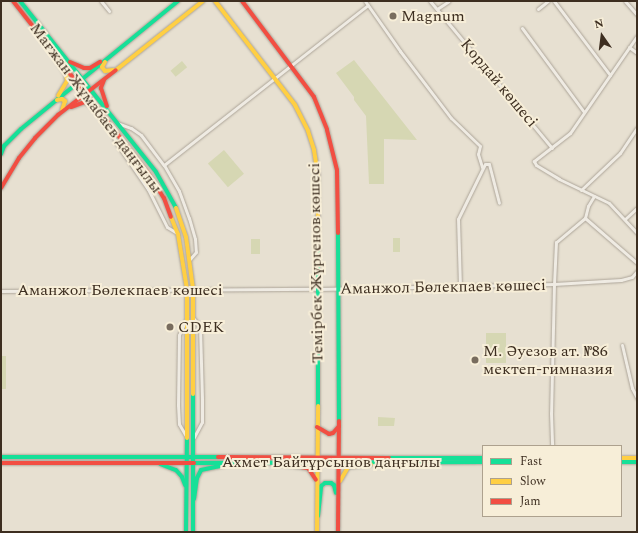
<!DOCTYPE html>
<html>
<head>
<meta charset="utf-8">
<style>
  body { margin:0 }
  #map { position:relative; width:638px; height:533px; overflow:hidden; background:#e7e0d1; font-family:Spectral,serif }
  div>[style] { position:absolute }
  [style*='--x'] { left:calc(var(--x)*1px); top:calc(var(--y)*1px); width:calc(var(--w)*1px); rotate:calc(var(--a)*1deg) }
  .green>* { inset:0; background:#d6d7b3; transform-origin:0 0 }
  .roads { filter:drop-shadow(0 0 1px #ada599) drop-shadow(0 0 1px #ada599) }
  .street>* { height:3px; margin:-1.5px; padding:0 1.5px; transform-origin:1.5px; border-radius:1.5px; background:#efebe3 }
  .fast>* { height:4px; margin:-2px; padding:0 2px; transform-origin:2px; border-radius:2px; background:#16e098 }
  .slow>* { height:4px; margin:-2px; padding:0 2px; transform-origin:2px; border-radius:2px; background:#ffcf43 }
  .jam>* { height:4px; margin:-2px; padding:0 2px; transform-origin:2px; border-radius:2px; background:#f24e42 }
  .dots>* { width:11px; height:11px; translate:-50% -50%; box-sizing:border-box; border:2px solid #f7eed8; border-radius:50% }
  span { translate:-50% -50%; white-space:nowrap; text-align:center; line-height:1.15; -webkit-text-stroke:4px #f7eed8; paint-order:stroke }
  .poi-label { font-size:16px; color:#3d2e20 }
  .left { translate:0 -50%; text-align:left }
  .street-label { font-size:16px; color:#3d2e20 }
  .frame { position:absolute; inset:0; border:2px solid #3d2e20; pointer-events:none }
  .legend { position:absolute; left:482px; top:445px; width:140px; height:72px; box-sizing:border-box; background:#f7eed8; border:1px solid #ada18e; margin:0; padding:5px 7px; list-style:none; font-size:12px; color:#3d2e20 }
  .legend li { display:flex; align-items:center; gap:8px; height:20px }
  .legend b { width:20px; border:1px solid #ada18e }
  .north { position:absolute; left:582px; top:16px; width:40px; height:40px; -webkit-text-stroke:3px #f7eed8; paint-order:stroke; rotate:346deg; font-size:11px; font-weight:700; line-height:16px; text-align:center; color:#3d2e20 }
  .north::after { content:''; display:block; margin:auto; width:14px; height:18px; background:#3d2e20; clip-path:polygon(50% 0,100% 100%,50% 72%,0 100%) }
</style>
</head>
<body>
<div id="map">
  <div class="green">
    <div style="clip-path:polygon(354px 60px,417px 140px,384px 139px,384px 184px,369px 184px,366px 116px,354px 100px,354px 97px,336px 73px)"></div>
    <div style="left:182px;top:61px;width:8px;height:15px;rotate:50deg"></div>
    <div style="left:224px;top:150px;width:31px;height:21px;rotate:50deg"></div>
    <div style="left:393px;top:238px;width:7px;height:14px"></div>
    <div style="left:251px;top:239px;width:9px;height:15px"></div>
    <div style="left:486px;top:333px;width:20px;height:30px"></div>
    <div style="left:1px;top:356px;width:5px;height:33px"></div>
    <div style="clip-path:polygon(378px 417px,395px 418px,394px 426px,378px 426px)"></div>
  </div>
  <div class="roads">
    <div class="street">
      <div style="--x:101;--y:1;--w:13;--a:51"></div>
      <div style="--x:365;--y:1;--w:61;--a:55"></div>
      <div style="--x:400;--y:51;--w:84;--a:52.7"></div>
      <div style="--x:451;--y:118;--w:40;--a:44"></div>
      <div style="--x:480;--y:146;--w:8;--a:104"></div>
      <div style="--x:478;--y:154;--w:14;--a:73"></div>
      <div style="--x:430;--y:1;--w:191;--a:50.3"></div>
      <div style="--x:554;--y:1;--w:93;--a:52.9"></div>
      <div style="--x:625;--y:1;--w:18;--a:49"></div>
      <div style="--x:437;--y:9;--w:14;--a:-34"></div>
      <div style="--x:538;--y:9;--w:13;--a:-39"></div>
      <div style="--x:522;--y:28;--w:104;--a:53.6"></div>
      <div style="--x:637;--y:36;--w:118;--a:124.6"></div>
      <div style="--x:570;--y:133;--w:46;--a:142.1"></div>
      <div style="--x:534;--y:161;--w:4;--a:63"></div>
      <div style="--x:536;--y:165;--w:27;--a:31"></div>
      <div style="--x:559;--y:179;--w:55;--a:25.6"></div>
      <div style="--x:609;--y:203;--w:41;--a:47"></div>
      <div style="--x:629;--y:47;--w:10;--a:37"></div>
      <div style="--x:117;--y:123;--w:15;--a:20"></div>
      <div style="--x:131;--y:128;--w:12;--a:35"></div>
      <div style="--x:141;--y:135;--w:38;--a:53"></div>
      <div style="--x:164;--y:165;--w:30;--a:60"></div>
      <div style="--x:179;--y:191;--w:29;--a:70"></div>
      <div style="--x:189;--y:218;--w:22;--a:74"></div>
      <div style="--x:195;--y:239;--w:13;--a:86"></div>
      <div style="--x:196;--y:252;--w:9;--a:131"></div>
      <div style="--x:111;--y:127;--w:15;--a:74"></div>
      <div style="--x:115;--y:141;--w:58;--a:55.5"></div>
      <div style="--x:148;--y:189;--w:42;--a:63.4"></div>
      <div style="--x:167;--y:227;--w:12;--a:31"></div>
      <div style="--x:164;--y:165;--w:259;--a:-38.1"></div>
      <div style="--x:581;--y:190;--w:54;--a:-43.5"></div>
      <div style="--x:620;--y:153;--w:30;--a:-56"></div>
      <div style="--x:594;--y:196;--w:12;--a:121"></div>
      <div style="--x:588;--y:206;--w:12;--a:104"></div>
      <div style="--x:585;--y:218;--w:38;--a:140"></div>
      <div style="--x:556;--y:242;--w:42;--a:92.7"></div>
      <div style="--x:554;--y:284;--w:67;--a:-3.4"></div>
      <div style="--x:621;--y:280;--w:11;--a:-15"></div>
      <div style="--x:632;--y:277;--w:8;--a:-50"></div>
      <div style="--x:585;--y:218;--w:69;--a:40.9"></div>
      <div style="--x:625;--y:219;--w:16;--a:-43"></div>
      <div style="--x:460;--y:286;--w:67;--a:-91.7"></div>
      <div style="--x:458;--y:219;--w:61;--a:-63.9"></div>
      <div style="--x:485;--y:164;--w:4;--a:0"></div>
      <div style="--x:489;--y:164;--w:40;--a:75.6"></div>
      <div style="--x:1;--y:291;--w:318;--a:-0.4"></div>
      <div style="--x:319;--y:289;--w:235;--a:-1.2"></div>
      <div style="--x:554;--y:284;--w:129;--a:91.3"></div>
      <div style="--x:551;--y:413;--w:33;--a:88"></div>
      <div style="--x:194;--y:319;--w:10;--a:53"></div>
      <div style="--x:200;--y:327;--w:71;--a:88.4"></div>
      <div style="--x:202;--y:398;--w:24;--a:90"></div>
      <div style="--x:202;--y:422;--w:17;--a:118"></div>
      <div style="--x:622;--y:345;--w:44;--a:76.9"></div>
      <div style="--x:632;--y:388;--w:11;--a:63"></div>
      <div style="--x:186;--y:436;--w:14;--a:-120"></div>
      <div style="--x:179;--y:424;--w:19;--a:-93"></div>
      <div style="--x:178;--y:405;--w:70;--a:-89.2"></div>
      <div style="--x:179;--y:335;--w:20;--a:-66"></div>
    </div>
    <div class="fast">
      <div style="--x:20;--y:1;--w:218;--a:51.5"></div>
      <div style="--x:156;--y:172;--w:41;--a:60.9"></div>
      <div style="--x:1;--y:154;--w:9;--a:-69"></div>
      <div style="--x:4;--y:146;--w:24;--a:-45"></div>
      <div style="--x:21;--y:129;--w:203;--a:-39.2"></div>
      <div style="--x:338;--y:233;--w:188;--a:89.7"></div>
      <div style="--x:193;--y:394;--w:138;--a:90"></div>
      <div style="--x:318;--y:406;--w:186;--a:-90"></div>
      <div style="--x:1;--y:457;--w:217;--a:0"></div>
      <div style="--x:389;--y:458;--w:94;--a:0"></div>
      <div style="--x:621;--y:462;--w:16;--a:0"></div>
      <div style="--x:194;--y:463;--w:289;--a:-0.2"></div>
      <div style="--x:160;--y:464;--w:17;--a:21"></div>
      <div style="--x:176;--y:470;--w:9;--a:49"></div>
      <div style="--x:182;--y:477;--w:9;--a:69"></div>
      <div style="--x:194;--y:499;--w:21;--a:-82"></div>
      <div style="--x:197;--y:478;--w:9;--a:-63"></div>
      <div style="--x:201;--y:470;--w:35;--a:-12"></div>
      <div style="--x:318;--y:516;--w:30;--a:-84"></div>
      <div style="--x:321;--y:486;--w:5;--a:-37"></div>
      <div style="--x:325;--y:483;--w:6;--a:0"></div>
      <div style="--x:331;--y:483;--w:4;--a:34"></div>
      <div style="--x:334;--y:485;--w:8;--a:76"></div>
      <div style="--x:186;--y:532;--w:94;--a:-89.4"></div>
    </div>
    <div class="slow">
      <div style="--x:215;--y:1;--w:131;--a:52.4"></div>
      <div style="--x:295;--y:105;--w:29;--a:63"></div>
      <div style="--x:308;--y:131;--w:20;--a:72"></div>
      <div style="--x:314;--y:150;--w:25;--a:81"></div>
      <div style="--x:318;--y:175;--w:45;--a:90"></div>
      <div style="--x:56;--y:58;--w:19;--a:58"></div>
      <div style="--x:66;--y:74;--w:7;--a:82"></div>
      <div style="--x:67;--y:81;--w:17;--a:121"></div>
      <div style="--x:105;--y:62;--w:6;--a:121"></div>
      <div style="--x:102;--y:67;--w:5;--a:53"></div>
      <div style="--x:105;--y:71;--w:8;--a:-7"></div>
      <div style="--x:116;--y:70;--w:111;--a:-38.4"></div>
      <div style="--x:57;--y:100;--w:5;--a:-11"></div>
      <div style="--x:62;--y:99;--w:4;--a:34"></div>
      <div style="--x:65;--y:101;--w:9;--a:108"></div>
      <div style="--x:176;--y:208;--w:31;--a:71"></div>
      <div style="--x:186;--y:237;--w:52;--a:82.3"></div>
      <div style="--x:193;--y:289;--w:105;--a:90"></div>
      <div style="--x:171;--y:217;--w:18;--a:68"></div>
      <div style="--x:178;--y:234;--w:56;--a:80.7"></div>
      <div style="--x:187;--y:289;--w:149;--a:90"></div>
      <div style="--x:621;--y:458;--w:16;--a:0"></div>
      <div style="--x:340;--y:481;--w:16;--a:-60"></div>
      <div style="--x:348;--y:467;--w:23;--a:-7"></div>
      <div style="--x:317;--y:532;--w:126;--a:-89.5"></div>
    </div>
    <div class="jam">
      <div style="--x:13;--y:1;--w:222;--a:51.9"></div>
      <div style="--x:150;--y:176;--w:26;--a:58"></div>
      <div style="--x:164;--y:198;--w:20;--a:70"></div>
      <div style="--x:242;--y:1;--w:120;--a:53.1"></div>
      <div style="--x:314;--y:97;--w:35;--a:68"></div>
      <div style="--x:327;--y:130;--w:41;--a:76"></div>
      <div style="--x:337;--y:170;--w:63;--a:89.1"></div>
      <div style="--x:70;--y:62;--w:15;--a:23"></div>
      <div style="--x:84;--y:68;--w:6;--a:0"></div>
      <div style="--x:90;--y:68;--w:12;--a:-31"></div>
      <div style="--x:104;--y:80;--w:9;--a:111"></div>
      <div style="--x:101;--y:88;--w:19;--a:72"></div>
      <div style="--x:71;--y:107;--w:15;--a:-20"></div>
      <div style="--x:85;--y:102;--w:13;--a:32"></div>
      <div style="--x:1;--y:188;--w:35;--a:-59"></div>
      <div style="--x:19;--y:158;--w:26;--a:-51"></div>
      <div style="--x:35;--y:138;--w:33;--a:-45"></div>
      <div style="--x:58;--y:115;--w:73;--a:-37.8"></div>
      <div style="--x:317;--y:427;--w:14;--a:30"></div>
      <div style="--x:329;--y:434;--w:4;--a:-14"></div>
      <div style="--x:333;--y:433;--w:9;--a:-49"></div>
      <div style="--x:218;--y:457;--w:171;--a:0.3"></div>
      <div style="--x:1;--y:463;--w:193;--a:0"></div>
      <div style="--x:280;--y:464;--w:28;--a:8"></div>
      <div style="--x:308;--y:468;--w:14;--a:56"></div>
      <div style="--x:338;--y:532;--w:111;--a:-89.5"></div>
    </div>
  </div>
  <div class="dots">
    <div style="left:393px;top:16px;background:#786c5e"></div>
    <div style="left:170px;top:327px;background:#786c5e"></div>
    <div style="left:475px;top:360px;background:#786c5e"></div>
  </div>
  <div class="poi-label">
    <span class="left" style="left:401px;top:16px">Magnum</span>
    <span class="left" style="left:178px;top:327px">CDEK</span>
    <span class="left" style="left:483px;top:360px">М. Әуезов ат. №86<br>мектеп-гимназия</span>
  </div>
  <div class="street-label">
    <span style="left:499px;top:83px;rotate:50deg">Қордай көшесі</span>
    <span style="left:96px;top:108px;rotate:53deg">Мағжан Жұмабаев даңғылы</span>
    <span style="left:316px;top:263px;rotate:-91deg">Темірбек Жүргенов көшесі</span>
    <span style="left:443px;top:287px;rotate:-1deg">Аманжол Бөлекпаев көшесі</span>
    <span style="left:120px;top:290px">Аманжол Бөлекпаев көшесі</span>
    <span style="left:331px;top:462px">Ахмет Байтұрсынов даңғылы</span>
  </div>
  <div class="frame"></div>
  <ul class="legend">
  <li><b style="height:5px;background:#16e098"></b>Fast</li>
  <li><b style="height:5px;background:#ffcf43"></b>Slow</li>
  <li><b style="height:5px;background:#f24e42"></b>Jam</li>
  </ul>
  <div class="north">N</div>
</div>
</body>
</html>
